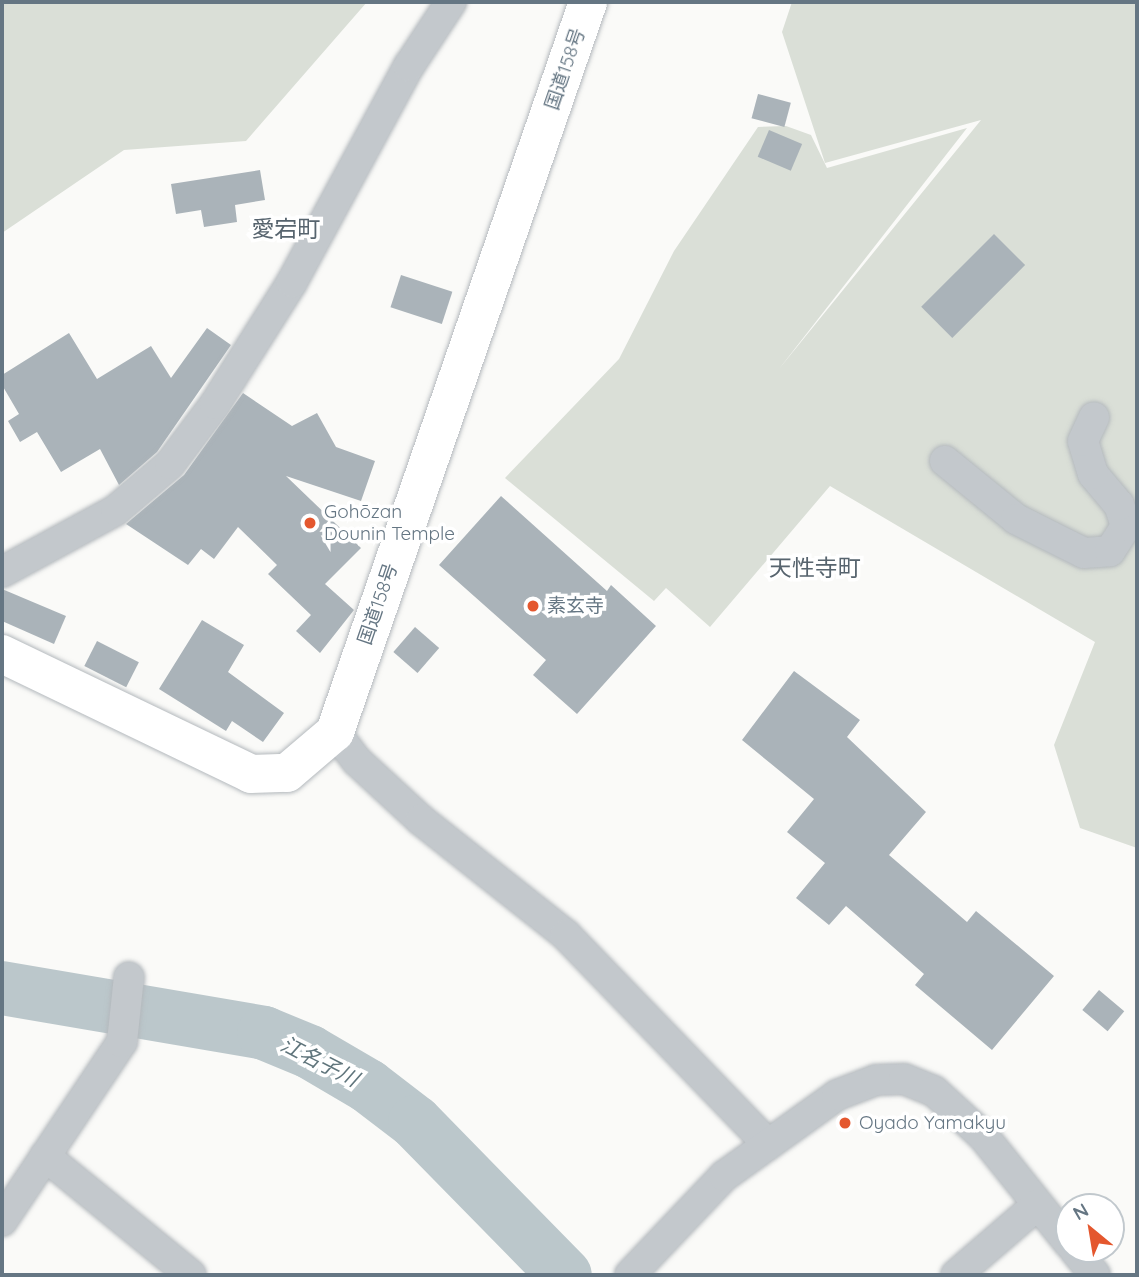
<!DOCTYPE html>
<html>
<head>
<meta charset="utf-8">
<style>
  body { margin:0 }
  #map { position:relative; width:1139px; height:1277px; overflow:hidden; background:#fafaf8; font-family:Quicksand,"Noto Sans JP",sans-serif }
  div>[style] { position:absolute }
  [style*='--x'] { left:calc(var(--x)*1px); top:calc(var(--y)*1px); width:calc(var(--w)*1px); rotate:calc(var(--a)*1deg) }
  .green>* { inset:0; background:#dadfd7 }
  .river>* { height:54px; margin:-27px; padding:0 27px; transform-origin:27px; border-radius:27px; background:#bbc7cb }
  .building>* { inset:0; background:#aab3b9; transform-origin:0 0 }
  .roads { filter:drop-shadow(0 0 2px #b4b9bd) drop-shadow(0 0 2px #b4b9bd) }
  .minor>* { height:30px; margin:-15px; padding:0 15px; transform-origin:15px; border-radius:15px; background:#c3c8cc }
  .trunk>* { height:38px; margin:-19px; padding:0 19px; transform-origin:19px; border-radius:19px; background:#fff }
  .dots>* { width:19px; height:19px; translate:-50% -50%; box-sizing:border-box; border:4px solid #fff; border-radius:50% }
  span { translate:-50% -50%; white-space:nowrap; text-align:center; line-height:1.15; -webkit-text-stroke:7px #fff; paint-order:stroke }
  .street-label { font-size:19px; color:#657683 }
  .poi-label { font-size:19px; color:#657683 }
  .left { translate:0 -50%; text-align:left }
  .water-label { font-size:21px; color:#60757c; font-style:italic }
  .quarter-label { font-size:23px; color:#57646e }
  .frame { position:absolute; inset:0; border:4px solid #657683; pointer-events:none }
  .north { position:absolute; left:1055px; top:1193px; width:70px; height:70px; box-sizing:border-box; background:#fff; border:2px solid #c1c8cd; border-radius:50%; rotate:330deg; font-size:19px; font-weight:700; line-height:28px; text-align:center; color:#657683 }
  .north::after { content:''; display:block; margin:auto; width:24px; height:32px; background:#e4572e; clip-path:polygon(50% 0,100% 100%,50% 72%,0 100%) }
</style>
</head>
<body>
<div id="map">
  <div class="green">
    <div style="clip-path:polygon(2px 2px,367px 2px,246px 141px,124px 150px,2px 233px)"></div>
    <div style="clip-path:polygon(792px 2px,1137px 2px,1137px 848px,1080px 828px,1054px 745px,1095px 642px,830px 486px,710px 627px,666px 588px,654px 601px,505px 478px,619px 359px,674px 251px,758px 127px,786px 126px,811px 135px,827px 168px,967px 128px,779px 369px,981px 120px,825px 163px,782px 32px)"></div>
  </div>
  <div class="river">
    <div style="--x:2;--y:988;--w:266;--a:9.7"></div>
    <div style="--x:264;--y:1033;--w:50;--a:22.4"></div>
    <div style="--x:310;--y:1052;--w:67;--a:30.4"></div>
    <div style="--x:368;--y:1086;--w:59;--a:37.5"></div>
    <div style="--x:415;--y:1122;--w:214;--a:45.6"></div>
  </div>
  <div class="building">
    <div style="left:758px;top:94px;width:34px;height:25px;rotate:15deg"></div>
    <div style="left:769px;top:130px;width:36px;height:29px;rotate:23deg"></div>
    <div style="clip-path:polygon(260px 170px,265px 200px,235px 205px,237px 222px,204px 227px,201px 210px,176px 214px,171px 184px)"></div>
    <div style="left:994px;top:234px;width:44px;height:103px;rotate:45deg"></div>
    <div style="left:401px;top:275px;width:54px;height:34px;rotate:18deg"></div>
    <div style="clip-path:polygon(207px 328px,231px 345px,157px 452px,119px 485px,100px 449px,61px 472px,37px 432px,20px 442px,8px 421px,19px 414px,2px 385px,2px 375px,69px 333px,97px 379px,151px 346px,171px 378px)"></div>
    <div style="clip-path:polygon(243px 393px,292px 426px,317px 413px,336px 447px,375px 461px,361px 501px,286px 476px,361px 548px,325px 584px,354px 610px,320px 653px,296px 631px,311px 615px,268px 574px,277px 565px,238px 527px,214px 559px,201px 549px,188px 565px,126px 524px,184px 475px)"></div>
    <div style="clip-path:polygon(501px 496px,607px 591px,611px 585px,656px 626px,577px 714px,533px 675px,546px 660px,439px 565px)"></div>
    <div style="clip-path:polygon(2px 589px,66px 616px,54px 644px,2px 621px)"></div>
    <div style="clip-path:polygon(202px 620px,244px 645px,228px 672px,284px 713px,263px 742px,232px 721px,226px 731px,159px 689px)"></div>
    <div style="left:415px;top:627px;width:32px;height:33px;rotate:41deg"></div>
    <div style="left:97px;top:641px;width:47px;height:28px;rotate:27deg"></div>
    <div style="clip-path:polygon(794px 671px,860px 720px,847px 737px,926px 812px,889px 855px,967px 922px,976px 911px,1054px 976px,992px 1050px,915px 985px,924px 974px,846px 906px,829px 925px,796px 898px,825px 863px,787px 832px,814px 799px,742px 740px)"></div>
    <div style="left:1099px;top:990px;width:33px;height:26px;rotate:40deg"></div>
  </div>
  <div class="roads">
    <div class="minor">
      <div style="--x:945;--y:461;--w:92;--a:39.2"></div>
      <div style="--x:1016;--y:519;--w:76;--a:26.6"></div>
      <div style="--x:1084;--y:553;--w:26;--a:-4"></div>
      <div style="--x:1110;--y:551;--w:30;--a:-57"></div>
      <div style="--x:1126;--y:526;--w:22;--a:-108"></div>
      <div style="--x:1119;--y:505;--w:40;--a:-130"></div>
      <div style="--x:1093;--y:474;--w:34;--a:-107"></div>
      <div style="--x:1083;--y:441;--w:26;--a:-65"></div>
      <div style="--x:2;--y:572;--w:130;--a:-28.5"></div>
      <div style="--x:116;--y:510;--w:71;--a:-40.4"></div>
      <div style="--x:170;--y:464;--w:75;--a:-53.1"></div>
      <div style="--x:215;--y:404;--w:144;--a:-57.7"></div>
      <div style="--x:292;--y:282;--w:246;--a:-61.6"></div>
      <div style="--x:409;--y:66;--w:77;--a:-56.7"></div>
      <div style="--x:335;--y:732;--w:36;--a:53"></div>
      <div style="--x:357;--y:761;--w:87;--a:42.7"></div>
      <div style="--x:421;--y:820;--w:185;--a:38.4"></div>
      <div style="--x:566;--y:935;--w:291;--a:46"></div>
      <div style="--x:45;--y:1156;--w:188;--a:39.2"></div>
      <div style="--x:2;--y:1221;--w:216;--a:-56.2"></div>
      <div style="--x:122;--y:1042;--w:65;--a:-83.9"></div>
      <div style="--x:1074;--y:1249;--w:33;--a:51"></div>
      <div style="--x:630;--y:1275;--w:137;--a:-46.5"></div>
      <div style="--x:724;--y:1176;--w:139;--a:-35.6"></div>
      <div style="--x:837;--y:1095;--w:42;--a:-21"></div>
      <div style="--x:876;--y:1080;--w:28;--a:-2"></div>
      <div style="--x:904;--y:1079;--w:32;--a:22"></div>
      <div style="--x:934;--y:1091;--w:68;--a:42.6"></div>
      <div style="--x:984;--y:1137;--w:136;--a:51.3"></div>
      <div style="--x:956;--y:1275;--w:107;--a:-40.8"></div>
    </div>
    <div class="trunk">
      <div style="--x:2;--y:654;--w:276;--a:25.7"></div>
      <div style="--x:251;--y:774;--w:36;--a:-2"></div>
      <div style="--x:287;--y:773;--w:63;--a:-40.5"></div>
      <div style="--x:335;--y:732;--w:773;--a:-70.88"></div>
    </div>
  </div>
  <div class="dots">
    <div style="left:310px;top:523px;background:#e4572e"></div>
    <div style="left:533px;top:606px;background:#e4572e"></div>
    <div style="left:845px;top:1123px;background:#e4572e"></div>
  </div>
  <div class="street-label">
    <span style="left:565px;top:69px;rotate:-71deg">国道158号</span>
    <span style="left:378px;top:604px;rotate:-71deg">国道158号</span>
  </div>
  <div class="poi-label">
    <span class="left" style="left:324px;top:523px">Gohōzan<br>Dounin Temple</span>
    <span class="left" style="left:547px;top:606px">素玄寺</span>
    <span class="left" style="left:859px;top:1123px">Oyado Yamakyu</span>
  </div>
  <div class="water-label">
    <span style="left:320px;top:1061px;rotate:27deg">江名子川</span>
  </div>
  <div class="quarter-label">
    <span style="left:286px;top:229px">愛宕町</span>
    <span style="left:815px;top:568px">天性寺町</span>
  </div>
  <div class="frame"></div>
  <div class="north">N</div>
</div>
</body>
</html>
